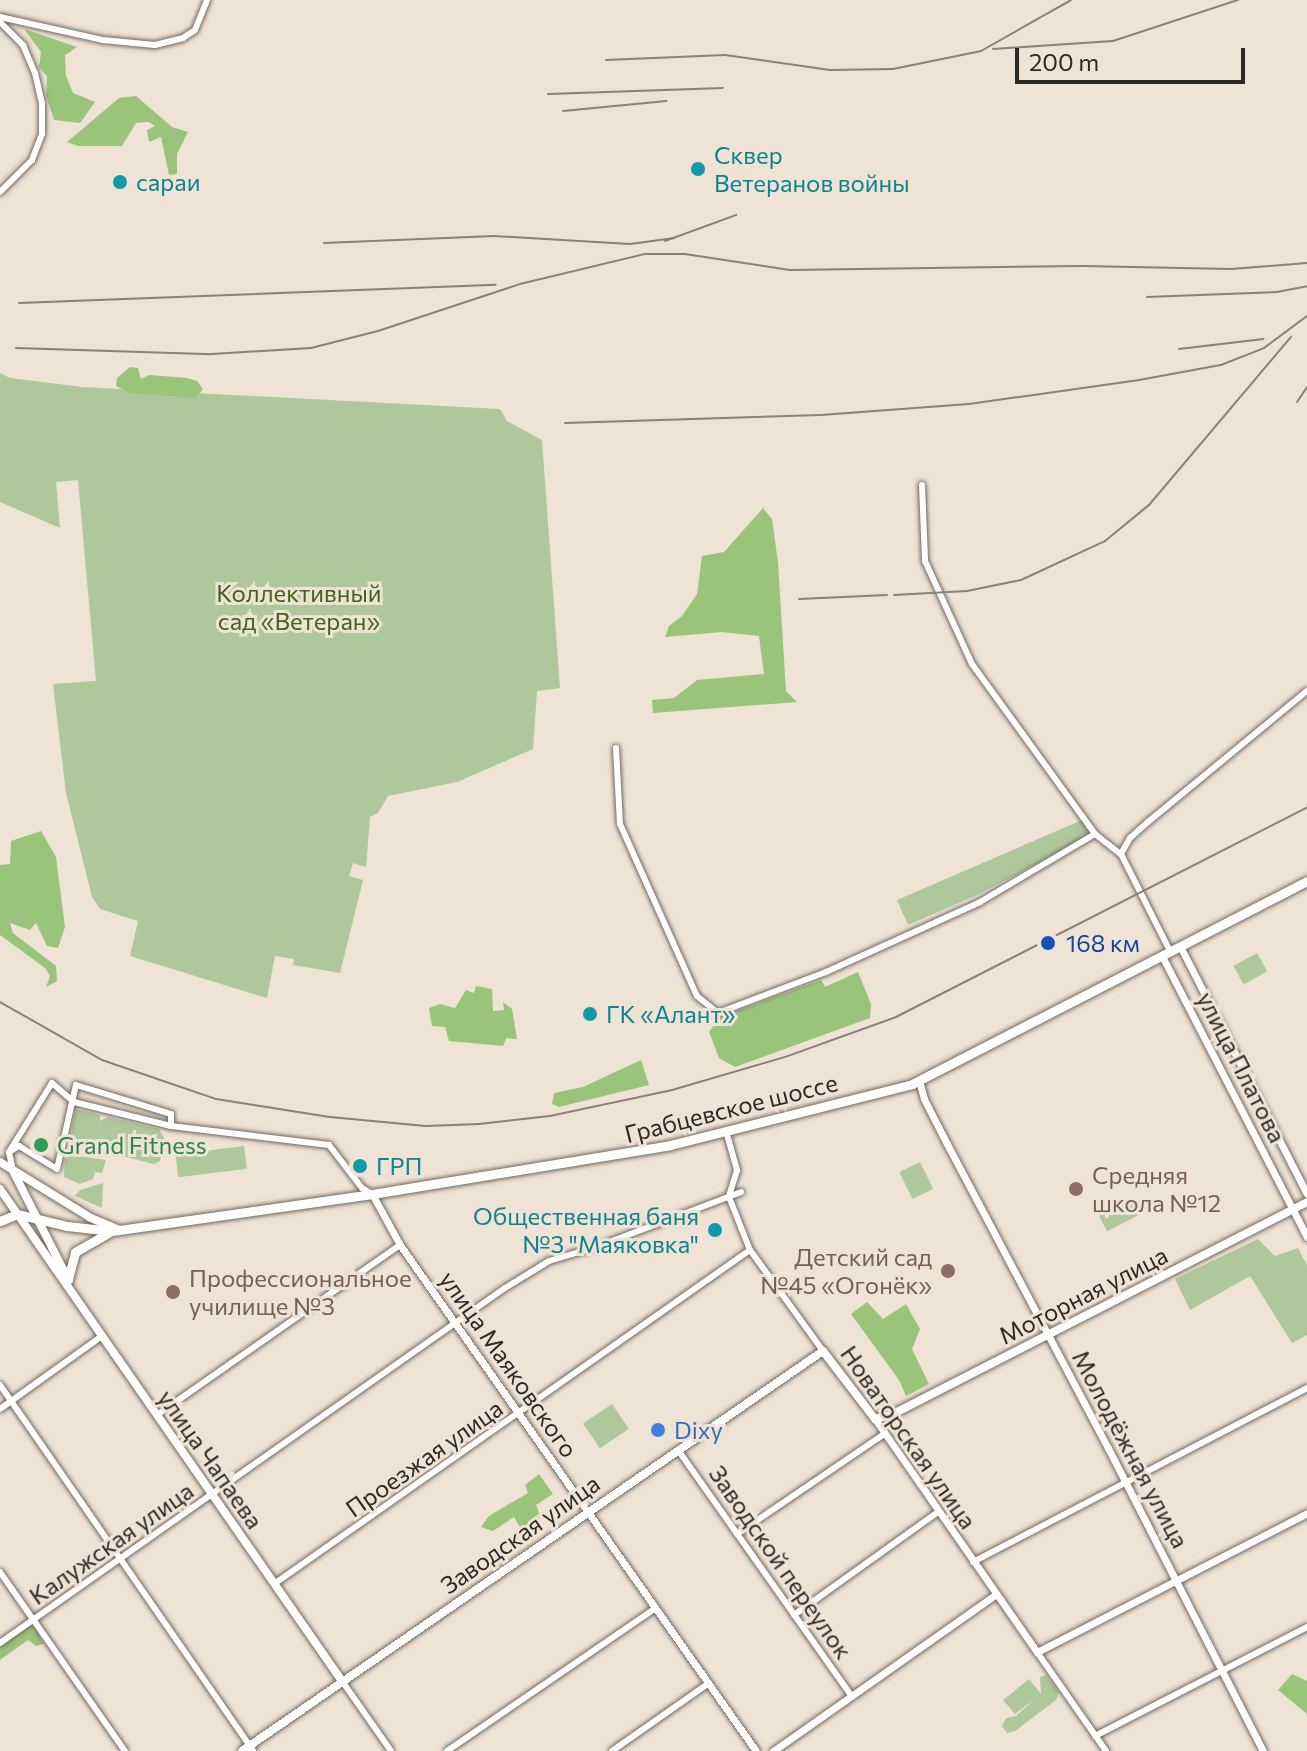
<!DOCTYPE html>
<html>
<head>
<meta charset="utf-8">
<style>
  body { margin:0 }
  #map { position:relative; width:1307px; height:1751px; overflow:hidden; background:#eee3d5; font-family:Commissioner,sans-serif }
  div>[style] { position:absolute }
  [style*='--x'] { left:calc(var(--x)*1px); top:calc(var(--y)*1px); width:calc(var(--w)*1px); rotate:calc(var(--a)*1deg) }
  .green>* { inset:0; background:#aec89b; transform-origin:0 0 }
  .forest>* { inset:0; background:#9bc47b }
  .roads { filter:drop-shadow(0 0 2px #73695d) drop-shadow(0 0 2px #73695d) }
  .minor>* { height:6px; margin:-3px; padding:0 3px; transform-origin:3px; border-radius:3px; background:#fff }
  .tertiary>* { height:7px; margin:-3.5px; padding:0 3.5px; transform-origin:3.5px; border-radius:3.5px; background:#fff }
  .secondary>* { height:8px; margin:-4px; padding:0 4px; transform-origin:4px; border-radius:4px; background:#fff }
  .primary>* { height:9px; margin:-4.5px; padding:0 4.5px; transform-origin:4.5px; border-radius:4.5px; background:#fff }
  .rail>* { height:2px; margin:-1px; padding:0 1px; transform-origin:1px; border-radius:1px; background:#898279 }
  .dots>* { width:22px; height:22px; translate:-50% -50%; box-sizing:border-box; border:4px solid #eee3d5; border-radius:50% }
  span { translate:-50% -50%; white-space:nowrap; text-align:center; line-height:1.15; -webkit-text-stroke:6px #eee3d5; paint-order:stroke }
  .culture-label { font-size:24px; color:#0d838f }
  .left { translate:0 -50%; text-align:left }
  .right { translate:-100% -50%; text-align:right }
  .park-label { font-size:24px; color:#40641a }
  .transit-label { font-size:24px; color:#164399 }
  .street-label { font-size:24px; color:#2d2924 }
  .leisure-label { font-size:24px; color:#27864d }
  .education-label { font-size:24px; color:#785e54 }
  .shop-label { font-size:24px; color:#366cbe }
  .scale { position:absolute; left:1015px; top:48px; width:230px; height:36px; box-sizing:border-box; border:4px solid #2d2924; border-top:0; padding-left:10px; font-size:24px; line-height:28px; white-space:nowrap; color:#2d2924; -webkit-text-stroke:6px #eee3d5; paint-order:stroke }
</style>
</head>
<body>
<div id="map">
  <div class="green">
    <div style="clip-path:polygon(0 373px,10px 378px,82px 387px,500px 409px,507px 421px,542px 440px,560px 688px,537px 691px,533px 749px,457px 782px,388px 796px,378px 813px,370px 817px,366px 867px,353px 863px,349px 876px,363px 880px,340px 973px,293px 965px,294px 959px,275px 956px,267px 998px,130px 956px,138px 921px,100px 909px,92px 897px,66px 793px,53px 684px,96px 681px,78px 480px,56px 482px,60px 528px,0 502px)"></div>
    <div style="clip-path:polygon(1082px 820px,1089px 833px,1070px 846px,977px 895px,908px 925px,897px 900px)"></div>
    <div style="left:1257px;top:953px;width:21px;height:27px;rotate:61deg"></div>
    <div style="clip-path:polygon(76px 1109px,100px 1115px,100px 1121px,108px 1117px,159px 1129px,165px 1140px,160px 1161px,154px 1164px,103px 1151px,94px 1142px,92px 1149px,68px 1144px)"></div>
    <div style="left:244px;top:1146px;width:23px;height:69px;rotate:83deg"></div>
    <div style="clip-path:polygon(71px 1155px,106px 1160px,102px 1173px,95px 1172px,93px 1179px,80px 1184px,64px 1177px,65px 1159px)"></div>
    <div style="left:920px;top:1162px;width:30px;height:23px;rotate:64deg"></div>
    <div style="clip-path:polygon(103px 1183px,102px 1208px,75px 1196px,80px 1190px)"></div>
    <div style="left:1130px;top:1197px;width:20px;height:36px;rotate:63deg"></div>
    <div style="clip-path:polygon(1258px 1239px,1275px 1256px,1298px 1248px,1307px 1265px,1307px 1335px,1292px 1343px,1250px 1276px,1190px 1310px,1175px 1279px)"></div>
    <div style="left:612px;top:1404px;width:30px;height:35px;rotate:56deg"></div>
    <div style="clip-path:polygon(1046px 1675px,1059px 1692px,1056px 1700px,1015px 1731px,1007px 1733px,1002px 1726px,1006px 1718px,1016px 1716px,1036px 1698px,1015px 1714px,1003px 1700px,1029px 1679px,1041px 1694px,1040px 1677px)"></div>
  </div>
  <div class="forest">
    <div style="clip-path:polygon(24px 29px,77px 47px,65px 55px,66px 76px,73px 93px,95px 102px,80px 123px,54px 120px,46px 95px,47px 76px,39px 67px,41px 52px)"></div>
    <div style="clip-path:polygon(136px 96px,172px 127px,188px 132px,177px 154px,177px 174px,169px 175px,161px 137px,149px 142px,147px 130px,155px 126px,149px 122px,136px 123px,122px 146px,78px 146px,67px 142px,119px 98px)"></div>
    <div style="clip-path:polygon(130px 367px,138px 368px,141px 379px,149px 375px,187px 378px,197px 381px,203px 389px,196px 398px,130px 393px,116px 386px,117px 378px)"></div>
    <div style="clip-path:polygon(763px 508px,772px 519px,778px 562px,786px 691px,797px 702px,653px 713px,652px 700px,674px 698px,697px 680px,764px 674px,759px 636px,722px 632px,665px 637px,669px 626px,682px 616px,697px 594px,702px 556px,724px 552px)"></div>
    <div style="clip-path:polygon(41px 831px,56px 857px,65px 927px,58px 948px,47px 946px,36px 923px,30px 930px,10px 923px,13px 933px,56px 966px,57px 981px,46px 987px,50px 976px,45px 968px,0 935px,0 865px,10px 864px,11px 841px)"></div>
    <div style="clip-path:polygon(858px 972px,871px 1004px,870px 1018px,735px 1067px,719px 1058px,709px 1032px,720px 1017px,821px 980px,825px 987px)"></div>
    <div style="clip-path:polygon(476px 986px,492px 989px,493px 1011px,504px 1010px,503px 1002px,512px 1009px,517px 1039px,506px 1038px,503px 1046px,449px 1041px,445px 1027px,432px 1026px,429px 1008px,440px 1004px,455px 1008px,466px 990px,474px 993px)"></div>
    <div style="clip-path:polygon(641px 1060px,649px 1085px,559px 1107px,552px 1104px,554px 1093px,583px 1087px)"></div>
    <div style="clip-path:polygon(867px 1302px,883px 1319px,906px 1304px,920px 1329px,912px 1349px,929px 1384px,906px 1396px,899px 1380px,851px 1314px)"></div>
    <div style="clip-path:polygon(539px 1474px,553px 1494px,536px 1505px,541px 1517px,523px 1532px,514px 1517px,493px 1531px,481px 1527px,489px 1516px,528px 1493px,525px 1485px)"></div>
    <div style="clip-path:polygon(29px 1626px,35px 1626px,44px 1644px,36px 1646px,28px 1640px,0 1660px,0 1646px)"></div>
    <div style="clip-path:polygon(1292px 1674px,1307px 1681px,1307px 1714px,1278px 1690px)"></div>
  </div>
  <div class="roads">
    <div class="minor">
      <div style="--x:0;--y:17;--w:106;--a:12.6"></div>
      <div style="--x:103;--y:40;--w:52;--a:5.5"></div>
      <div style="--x:155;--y:45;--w:29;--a:-14"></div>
      <div style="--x:183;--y:38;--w:14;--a:-34"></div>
      <div style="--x:195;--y:30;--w:32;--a:-68"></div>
      <div style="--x:0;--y:22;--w:33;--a:45"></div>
      <div style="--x:23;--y:45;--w:30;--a:67"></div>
      <div style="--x:35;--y:73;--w:31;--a:77"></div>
      <div style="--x:42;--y:103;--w:31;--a:90"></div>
      <div style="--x:42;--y:134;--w:28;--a:111"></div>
      <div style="--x:32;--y:160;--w:45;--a:135"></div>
      <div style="--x:922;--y:485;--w:76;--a:87.7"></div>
      <div style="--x:925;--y:561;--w:113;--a:65.5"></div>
      <div style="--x:972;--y:664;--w:210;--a:54.1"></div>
      <div style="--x:1095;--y:834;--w:33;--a:38"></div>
      <div style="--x:1121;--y:854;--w:111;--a:63.2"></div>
      <div style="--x:616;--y:748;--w:76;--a:87"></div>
      <div style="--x:620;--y:824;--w:188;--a:65.9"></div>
      <div style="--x:697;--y:996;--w:27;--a:39"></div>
      <div style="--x:718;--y:1013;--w:116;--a:-20.8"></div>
      <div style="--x:826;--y:972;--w:169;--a:-24.4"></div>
      <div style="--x:980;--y:902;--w:134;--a:-30.6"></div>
      <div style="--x:1121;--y:854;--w:18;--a:-61"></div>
      <div style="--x:1130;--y:838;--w:24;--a:-42"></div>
      <div style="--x:1148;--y:822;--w:206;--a:-39.5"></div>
      <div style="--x:726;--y:1131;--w:41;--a:74.2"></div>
      <div style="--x:737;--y:1170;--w:28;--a:107"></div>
      <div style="--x:729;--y:1197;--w:57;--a:68.4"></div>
      <div style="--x:750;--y:1250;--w:125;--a:54.1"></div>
      <div style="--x:9;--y:1152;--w:81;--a:-58.1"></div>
      <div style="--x:52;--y:1083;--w:29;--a:41"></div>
      <div style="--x:74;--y:1102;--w:100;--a:13.9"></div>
      <div style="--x:171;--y:1126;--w:159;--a:6.9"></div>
      <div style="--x:329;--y:1145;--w:54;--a:52.5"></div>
      <div style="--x:362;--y:1188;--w:12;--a:31"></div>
      <div style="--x:13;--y:1171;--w:19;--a:-102"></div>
      <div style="--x:9;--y:1152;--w:12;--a:-31"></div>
      <div style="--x:19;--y:1146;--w:44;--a:31.2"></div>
      <div style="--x:57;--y:1169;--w:86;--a:-77.3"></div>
      <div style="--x:76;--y:1085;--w:99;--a:17"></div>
      <div style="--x:171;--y:1114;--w:12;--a:90"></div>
      <div style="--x:0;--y:1385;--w:445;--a:55.3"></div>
      <div style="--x:0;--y:1409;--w:125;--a:-35.6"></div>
      <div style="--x:157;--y:1415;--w:297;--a:-35"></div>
      <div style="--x:678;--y:1450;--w:302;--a:54.8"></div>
      <div style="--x:737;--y:1534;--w:178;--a:-34.2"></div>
      <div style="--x:973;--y:1562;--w:377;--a:-27.5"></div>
      <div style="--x:0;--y:1572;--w:218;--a:55.1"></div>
      <div style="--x:274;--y:1584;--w:581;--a:-35.06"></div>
      <div style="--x:794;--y:1615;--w:177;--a:-35.6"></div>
      <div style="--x:0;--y:1643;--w:617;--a:-35.11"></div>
      <div style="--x:505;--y:1288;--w:52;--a:-31.5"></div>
      <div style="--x:549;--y:1261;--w:52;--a:-16.7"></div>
      <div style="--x:599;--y:1246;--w:152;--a:-20.8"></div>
      <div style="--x:1037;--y:1652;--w:121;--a:55.1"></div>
      <div style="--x:342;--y:1681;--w:85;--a:55"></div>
      <div style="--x:1095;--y:1736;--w:238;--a:-27.2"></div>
      <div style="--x:447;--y:1751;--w:253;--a:-34.4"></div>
      <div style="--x:612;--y:1751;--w:118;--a:-35"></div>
    </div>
    <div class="tertiary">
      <div style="--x:1181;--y:948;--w:276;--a:62.9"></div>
      <div style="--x:1163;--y:958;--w:314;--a:62.7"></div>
      <div style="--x:919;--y:1081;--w:19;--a:74"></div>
      <div style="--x:924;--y:1099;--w:51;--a:62.9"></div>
      <div style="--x:947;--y:1144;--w:344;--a:62.1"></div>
      <div style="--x:1108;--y:1448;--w:340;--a:62.9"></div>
      <div style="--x:372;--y:1194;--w:58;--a:61.2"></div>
      <div style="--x:400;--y:1245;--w:619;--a:54.87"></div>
      <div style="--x:875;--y:1419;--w:284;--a:55.2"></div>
      <div style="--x:1037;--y:1652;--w:304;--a:-27.2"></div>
      <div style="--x:773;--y:1751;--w:271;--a:-35.1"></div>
    </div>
    <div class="secondary">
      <div style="--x:0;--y:1162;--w:107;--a:31.6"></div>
      <div style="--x:91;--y:1218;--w:30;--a:23"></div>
      <div style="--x:13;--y:1171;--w:123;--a:63"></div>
      <div style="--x:0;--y:1189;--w:599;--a:55.2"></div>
      <div style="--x:242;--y:1751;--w:705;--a:-34.55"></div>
      <div style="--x:823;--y:1351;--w:86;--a:52.6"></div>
      <div style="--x:875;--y:1419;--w:16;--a:-14"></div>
      <div style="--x:891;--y:1415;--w:467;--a:-27.1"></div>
    </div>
    <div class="primary">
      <div style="--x:0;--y:1221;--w:18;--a:-22"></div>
      <div style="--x:17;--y:1214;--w:51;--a:13.5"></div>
      <div style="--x:67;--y:1226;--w:45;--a:6.3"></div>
      <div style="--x:112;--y:1231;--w:263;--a:-8.1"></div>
      <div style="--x:372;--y:1194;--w:302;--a:-9.3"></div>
      <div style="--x:670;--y:1145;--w:250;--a:-14.1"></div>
      <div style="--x:912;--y:1084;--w:444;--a:-27.2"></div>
      <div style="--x:68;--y:1279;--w:28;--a:-75"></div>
      <div style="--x:75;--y:1252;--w:40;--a:-29.7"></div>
    </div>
  </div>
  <div class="rail">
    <div style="--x:993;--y:49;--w:120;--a:-3.8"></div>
    <div style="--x:1113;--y:41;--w:132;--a:-18.2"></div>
    <div style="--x:606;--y:60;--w:119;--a:-2.4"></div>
    <div style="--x:725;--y:55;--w:106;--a:8.1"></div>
    <div style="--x:830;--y:70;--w:63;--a:-0.9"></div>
    <div style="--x:893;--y:69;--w:90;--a:-11.6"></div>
    <div style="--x:981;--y:51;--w:103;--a:-29.5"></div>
    <div style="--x:548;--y:94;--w:175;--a:-2"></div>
    <div style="--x:563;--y:111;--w:104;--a:-5.5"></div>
    <div style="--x:665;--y:241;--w:76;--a:-20.1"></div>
    <div style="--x:324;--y:243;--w:170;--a:-2.4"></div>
    <div style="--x:494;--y:236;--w:136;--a:3.4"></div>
    <div style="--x:630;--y:244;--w:45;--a:-7.6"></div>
    <div style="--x:1147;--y:297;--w:130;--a:-2.2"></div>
    <div style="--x:1277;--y:292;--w:31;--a:-11"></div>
    <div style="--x:19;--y:303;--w:477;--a:-2.2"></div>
    <div style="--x:16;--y:348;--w:196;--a:1.8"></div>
    <div style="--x:212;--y:354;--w:99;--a:-3.5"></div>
    <div style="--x:311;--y:348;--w:69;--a:-14.2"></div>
    <div style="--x:378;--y:331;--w:150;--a:-18.3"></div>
    <div style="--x:520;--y:284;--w:129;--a:-13.5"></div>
    <div style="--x:645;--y:254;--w:40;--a:0"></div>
    <div style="--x:685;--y:254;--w:106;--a:8.7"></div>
    <div style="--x:790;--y:270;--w:293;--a:-0.8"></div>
    <div style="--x:1083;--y:266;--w:148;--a:1.2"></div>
    <div style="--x:1231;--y:269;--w:76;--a:-4.5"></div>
    <div style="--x:1179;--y:349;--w:85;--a:-6.8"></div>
    <div style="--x:1297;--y:402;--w:18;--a:-56"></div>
    <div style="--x:565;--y:423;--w:256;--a:-1.8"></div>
    <div style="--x:821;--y:415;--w:148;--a:-4.3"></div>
    <div style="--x:969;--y:404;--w:172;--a:-8"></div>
    <div style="--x:1139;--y:380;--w:83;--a:-10.4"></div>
    <div style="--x:1221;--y:365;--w:46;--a:-21.6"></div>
    <div style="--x:1264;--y:348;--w:54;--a:-36.7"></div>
    <div style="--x:894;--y:595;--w:73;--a:-3.1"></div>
    <div style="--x:967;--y:591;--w:55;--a:-11.5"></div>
    <div style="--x:1021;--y:580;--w:93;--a:-24.9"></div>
    <div style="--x:1105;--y:541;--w:57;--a:-39.3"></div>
    <div style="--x:1149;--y:505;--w:220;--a:-49.8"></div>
    <div style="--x:799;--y:599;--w:88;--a:-2.6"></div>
    <div style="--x:0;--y:1002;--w:117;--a:29.6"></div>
    <div style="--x:102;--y:1060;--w:120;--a:18.9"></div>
    <div style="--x:216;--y:1099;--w:115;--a:9"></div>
    <div style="--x:330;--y:1117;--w:96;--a:5.4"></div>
    <div style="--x:426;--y:1126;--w:53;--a:-2.2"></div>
    <div style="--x:479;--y:1124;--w:71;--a:-6.4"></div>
    <div style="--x:550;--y:1116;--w:125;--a:-12"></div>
    <div style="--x:672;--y:1090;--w:118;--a:-16.3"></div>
    <div style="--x:785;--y:1057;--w:118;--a:-19.8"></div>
    <div style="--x:896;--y:1017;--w:461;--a:-27"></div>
  </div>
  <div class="dots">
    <div style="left:698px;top:169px;background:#0f9aa8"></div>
    <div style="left:120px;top:182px;background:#0f9aa8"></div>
    <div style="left:1048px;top:943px;background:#1a4fb4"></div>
    <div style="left:590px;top:1014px;background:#0f9aa8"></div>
    <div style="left:41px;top:1145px;background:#2e9e5b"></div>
    <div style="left:360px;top:1166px;background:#0f9aa8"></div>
    <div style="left:1076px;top:1189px;background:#8d6e63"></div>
    <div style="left:715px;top:1230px;background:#0f9aa8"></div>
    <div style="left:948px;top:1271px;background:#8d6e63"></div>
    <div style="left:173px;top:1292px;background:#8d6e63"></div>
    <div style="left:658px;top:1430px;background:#3f7fe0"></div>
  </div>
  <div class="culture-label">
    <span class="left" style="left:714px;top:169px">Сквер<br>Ветеранов войны</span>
    <span class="left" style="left:136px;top:182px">сараи</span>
    <span class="left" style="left:606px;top:1014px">ГК «Алант»</span>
    <span class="left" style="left:376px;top:1166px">ГРП</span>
    <span class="right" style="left:699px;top:1230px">Общественная баня<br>№3 "Маяковка"</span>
  </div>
  <div class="park-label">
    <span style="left:299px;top:607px">Коллективный<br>сад «Ветеран»</span>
  </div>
  <div class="transit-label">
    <span class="left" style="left:1066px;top:943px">168 км</span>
  </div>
  <div class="street-label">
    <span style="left:1242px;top:1067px;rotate:63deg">улица Платова</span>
    <span style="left:731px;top:1108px;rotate:-14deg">Грабцевское шоссе</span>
    <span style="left:1083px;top:1295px;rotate:-27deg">Моторная улица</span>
    <span style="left:509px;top:1364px;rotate:55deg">улица Маяковского</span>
    <span style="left:909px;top:1437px;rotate:55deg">Новаторская улица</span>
    <span style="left:1131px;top:1449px;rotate:62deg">Молодёжная улица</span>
    <span style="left:424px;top:1458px;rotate:-35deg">Проезжая улица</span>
    <span style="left:211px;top:1459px;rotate:55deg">улица Чапаева</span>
    <span style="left:520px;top:1534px;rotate:-35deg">Заводская улица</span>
    <span style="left:111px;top:1543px;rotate:-35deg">Калужская улица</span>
    <span style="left:781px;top:1562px;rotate:55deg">Заводской переулок</span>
  </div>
  <div class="leisure-label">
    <span class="left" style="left:57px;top:1145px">Grand Fitness</span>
  </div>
  <div class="education-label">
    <span class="left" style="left:1092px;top:1189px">Средняя<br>школа №12</span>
    <span class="right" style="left:932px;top:1271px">Детский сад<br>№45 «Огонёк»</span>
    <span class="left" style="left:189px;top:1292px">Профессиональное<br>училище №3</span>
  </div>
  <div class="shop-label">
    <span class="left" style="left:674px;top:1430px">Dixy</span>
  </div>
  <div class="scale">200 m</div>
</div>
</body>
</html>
